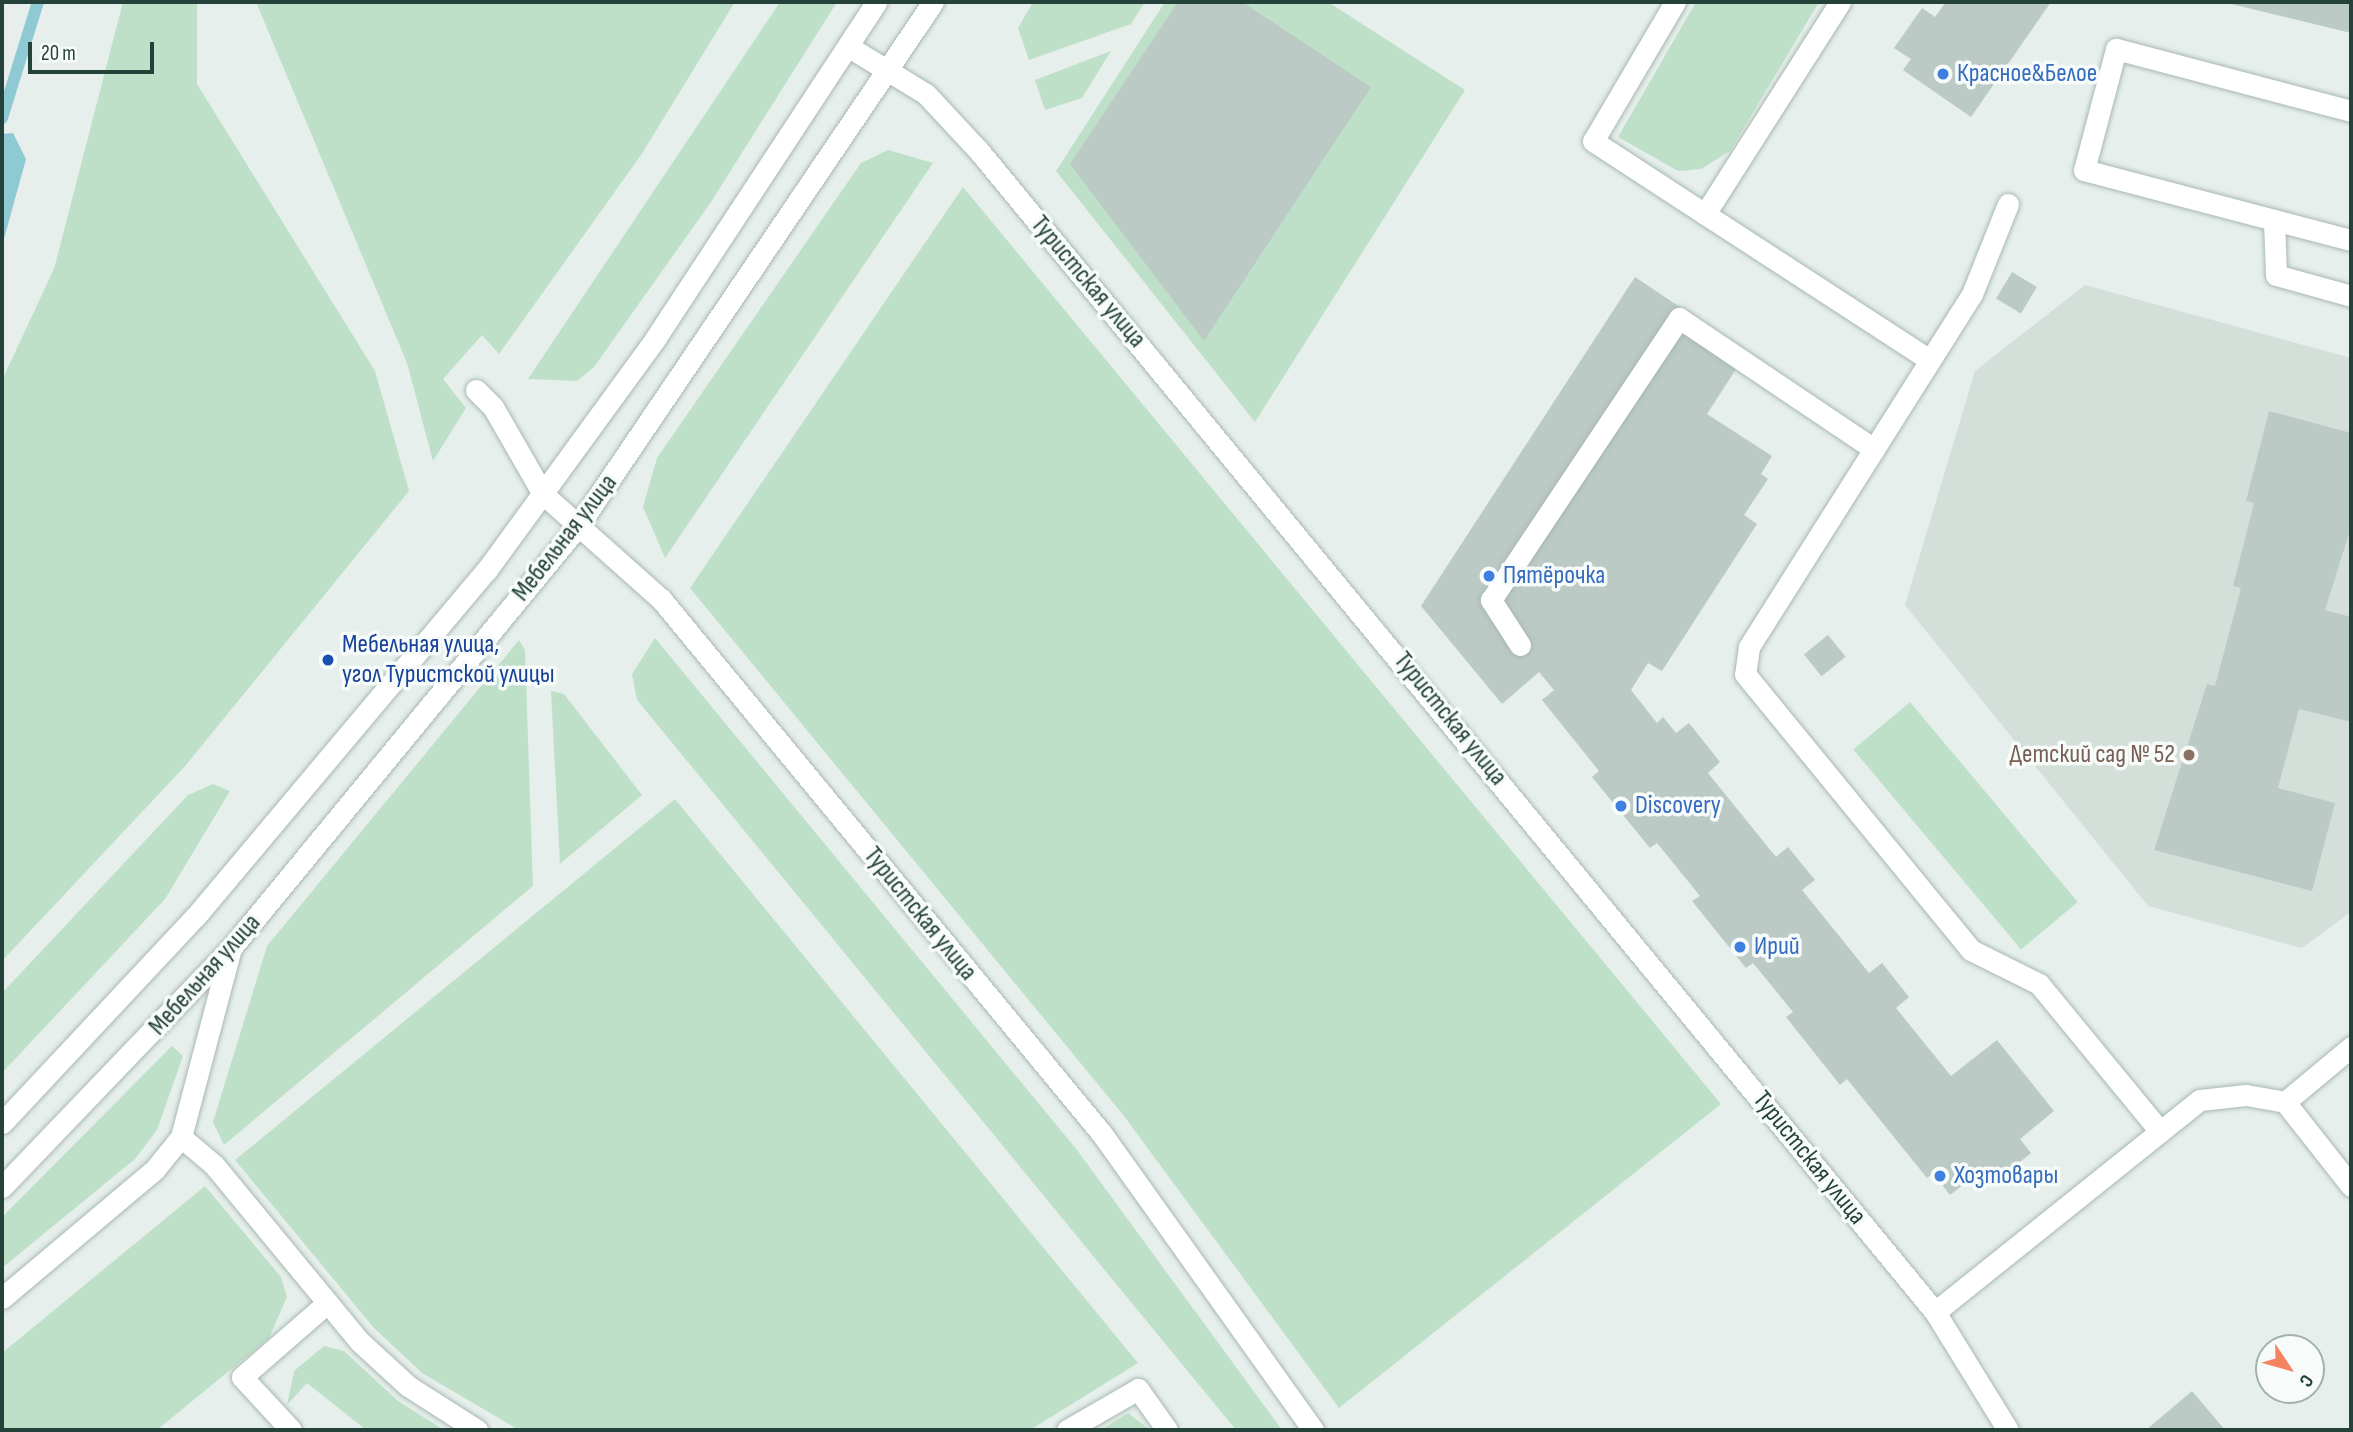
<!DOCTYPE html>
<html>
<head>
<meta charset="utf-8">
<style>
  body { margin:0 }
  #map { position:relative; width:2353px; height:1432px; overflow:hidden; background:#e6efeb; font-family:"Sofia Sans Condensed",sans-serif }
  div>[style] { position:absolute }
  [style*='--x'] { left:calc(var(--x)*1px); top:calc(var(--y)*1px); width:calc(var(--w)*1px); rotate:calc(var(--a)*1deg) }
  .built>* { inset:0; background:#d4dfda }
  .green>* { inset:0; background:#bfe0c8; transform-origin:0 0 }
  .water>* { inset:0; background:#8ec9d4 }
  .stream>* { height:12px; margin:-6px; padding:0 6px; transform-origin:6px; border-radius:6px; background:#8ec9d4 }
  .building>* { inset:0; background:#bbcac4; transform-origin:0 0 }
  .roads { filter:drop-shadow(0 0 2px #a8b8b2) drop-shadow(0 0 2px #a8b8b2) }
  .service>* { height:21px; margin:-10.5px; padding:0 10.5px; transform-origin:10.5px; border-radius:10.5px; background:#fff }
  .minor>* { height:21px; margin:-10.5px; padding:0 10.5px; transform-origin:10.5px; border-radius:10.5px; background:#fff }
  .tertiary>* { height:21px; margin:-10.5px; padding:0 10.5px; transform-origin:10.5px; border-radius:10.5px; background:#fff }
  .dots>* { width:19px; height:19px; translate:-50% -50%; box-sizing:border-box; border:4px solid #f7fbf9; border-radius:50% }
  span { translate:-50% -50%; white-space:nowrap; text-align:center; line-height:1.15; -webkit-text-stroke:7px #f7fbf9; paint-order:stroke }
  .shop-label { font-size:26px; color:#366cbe }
  .left { translate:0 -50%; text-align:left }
  .street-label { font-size:26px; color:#24423a }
  .transit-label { font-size:26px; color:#164399 }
  .education-label { font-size:26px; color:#785e54 }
  .right { translate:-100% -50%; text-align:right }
  .frame { position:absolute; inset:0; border:4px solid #24423a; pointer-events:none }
  .north { position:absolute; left:2255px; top:1334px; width:70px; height:70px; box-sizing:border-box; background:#f7fbf9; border:2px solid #a3b1ad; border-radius:50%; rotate:126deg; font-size:19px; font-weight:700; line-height:28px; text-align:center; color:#24423a }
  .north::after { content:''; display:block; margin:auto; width:24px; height:32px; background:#f4845f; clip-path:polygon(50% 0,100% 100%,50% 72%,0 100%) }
  .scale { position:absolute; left:28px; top:42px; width:126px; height:32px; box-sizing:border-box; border:4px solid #24423a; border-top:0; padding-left:9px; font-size:21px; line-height:24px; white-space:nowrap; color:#24423a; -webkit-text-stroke:5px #f7fbf9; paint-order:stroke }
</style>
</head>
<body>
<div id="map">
  <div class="built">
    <div style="clip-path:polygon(2085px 285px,2351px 358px,2351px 912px,2302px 948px,2148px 906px,1905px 605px,1975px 371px)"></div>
  </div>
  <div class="green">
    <div style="clip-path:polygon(123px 2px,197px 2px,197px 84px,375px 371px,409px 491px,186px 765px,2px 961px,2px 380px,54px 269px)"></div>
    <div style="clip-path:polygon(256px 2px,735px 2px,641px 155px,499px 354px,482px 335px,443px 379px,466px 408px,433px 461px,407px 363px)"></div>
    <div style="clip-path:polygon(780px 2px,837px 2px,711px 202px,594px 367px,577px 381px,528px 379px)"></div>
    <div style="clip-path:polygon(1033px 2px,1145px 2px,1131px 24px,1029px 60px,1018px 28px)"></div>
    <div style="clip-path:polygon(1165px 2px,1328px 2px,1465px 90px,1255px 422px,1056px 171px)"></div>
    <div style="clip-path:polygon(1696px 2px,1819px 2px,1730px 151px,1701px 169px,1678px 171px,1618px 137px)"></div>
    <div style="clip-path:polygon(1111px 51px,1082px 98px,1045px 110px,1035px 80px)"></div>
    <div style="clip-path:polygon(888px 150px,933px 163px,665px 558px,643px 507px,657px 458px,861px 163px)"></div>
    <div style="clip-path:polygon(963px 187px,1721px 1104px,1339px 1408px,1124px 1116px,690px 588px)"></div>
    <div style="clip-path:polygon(655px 638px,1077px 1150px,1282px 1430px,1236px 1430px,637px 700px,632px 674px)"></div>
    <div style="clip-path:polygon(519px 640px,525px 650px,533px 886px,224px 1145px,213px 1122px,267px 946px)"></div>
    <div style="clip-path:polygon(551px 691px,564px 694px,642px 795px,560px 864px)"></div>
    <div style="left:1910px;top:702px;width:261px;height:74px;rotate:50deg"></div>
    <div style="clip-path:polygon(213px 784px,230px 791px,165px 899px,2px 1073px,2px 993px,188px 795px)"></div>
    <div style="clip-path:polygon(675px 799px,1138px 1363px,1030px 1430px,519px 1430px,422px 1373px,374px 1328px,235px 1160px)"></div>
    <div style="clip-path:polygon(172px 1046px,183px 1056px,157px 1130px,135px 1159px,2px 1268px,2px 1217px)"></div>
    <div style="clip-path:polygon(205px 1186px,281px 1277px,287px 1297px,269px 1338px,157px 1430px,2px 1430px,2px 1353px)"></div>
    <div style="clip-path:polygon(324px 1346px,344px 1351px,398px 1401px,444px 1430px,366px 1430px,307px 1383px,287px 1405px,294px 1371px)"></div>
    <div style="clip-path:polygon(1128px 1413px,1150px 1430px,1101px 1430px)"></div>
  </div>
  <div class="water">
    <div style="clip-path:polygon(13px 133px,26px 159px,2px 246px,2px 134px)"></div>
  </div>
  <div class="stream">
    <div style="--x:2;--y:118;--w:121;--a:-72.8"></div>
  </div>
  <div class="building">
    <div style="clip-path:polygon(1178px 2px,1242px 2px,1371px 87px,1204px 341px,1070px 164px)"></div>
    <div style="clip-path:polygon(1946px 2px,2051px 2px,1971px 117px,1903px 70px,1911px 59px,1894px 48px,1922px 8px,1935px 17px)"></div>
    <div style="clip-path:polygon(2227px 2px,2351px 2px,2351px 33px,2227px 3px)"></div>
    <div style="left:2012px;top:272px;width:29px;height:31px;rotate:31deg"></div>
    <div style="clip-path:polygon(1635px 277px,1747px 352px,1707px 414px,1772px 456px,1761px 474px,1768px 479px,1744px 515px,1757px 524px,1662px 671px,1648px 663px,1631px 690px,1657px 723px,1663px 717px,1676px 733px,1689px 723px,1720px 762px,1708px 773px,1776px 857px,1788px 847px,1815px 880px,1802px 890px,1869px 973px,1882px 963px,1909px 997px,1896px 1008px,1951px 1076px,1997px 1040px,2054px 1111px,2020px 1139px,2031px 1153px,1993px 1184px,1982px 1170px,1950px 1195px,1933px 1173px,1927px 1178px,1847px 1079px,1840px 1085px,1786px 1017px,1793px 1012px,1753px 963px,1746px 968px,1692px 901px,1700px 896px,1657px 843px,1650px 848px,1592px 777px,1599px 771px,1542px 700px,1554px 690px,1539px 672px,1502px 704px,1421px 606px)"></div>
    <div style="clip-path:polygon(2269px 411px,2351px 433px,2351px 527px,2325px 610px,2351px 617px,2351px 722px,2299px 709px,2278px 788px,2335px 803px,2312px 891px,2154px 850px,2207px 684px,2215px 686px,2241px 588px,2233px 586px,2254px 503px,2246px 501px)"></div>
    <div style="left:1828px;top:635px;width:28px;height:31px;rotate:51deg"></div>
    <div style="clip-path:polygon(2192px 1391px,2225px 1430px,2146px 1430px)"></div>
  </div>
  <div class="roads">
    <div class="service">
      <div style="--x:1675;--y:2;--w:161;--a:120.5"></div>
      <div style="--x:1593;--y:141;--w:134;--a:33.1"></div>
      <div style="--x:1705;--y:214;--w:251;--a:-57.5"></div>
      <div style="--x:2351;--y:111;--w:243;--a:-165.2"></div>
      <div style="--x:2116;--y:49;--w:125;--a:104.8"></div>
      <div style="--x:2084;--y:170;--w:276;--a:14.7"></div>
      <div style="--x:2008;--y:204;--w:97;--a:111.8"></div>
      <div style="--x:1972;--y:294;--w:418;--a:122.3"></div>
      <div style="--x:1749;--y:647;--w:27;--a:98"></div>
      <div style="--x:1745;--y:674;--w:357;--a:50.7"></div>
      <div style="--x:1971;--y:950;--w:76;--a:26.6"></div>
      <div style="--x:2039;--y:984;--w:188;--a:50.6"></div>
      <div style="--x:1705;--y:214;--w:268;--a:33"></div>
      <div style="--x:2274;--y:220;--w:55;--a:87.9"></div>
      <div style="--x:2276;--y:275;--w:78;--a:15.6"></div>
      <div style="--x:476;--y:390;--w:24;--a:45"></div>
      <div style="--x:493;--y:407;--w:100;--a:60.1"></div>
      <div style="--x:1520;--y:645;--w:54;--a:-122.8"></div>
      <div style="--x:1491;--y:600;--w:339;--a:-56.3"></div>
      <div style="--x:1679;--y:318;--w:235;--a:33.9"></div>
      <div style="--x:2285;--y:1102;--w:107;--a:51.8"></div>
      <div style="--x:181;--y:1137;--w:43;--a:40.3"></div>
      <div style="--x:214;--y:1165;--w:228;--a:50.5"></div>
      <div style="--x:359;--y:1341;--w:67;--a:42.6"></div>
      <div style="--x:408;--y:1386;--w:82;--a:32.5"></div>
      <div style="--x:1935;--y:1312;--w:339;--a:-38.7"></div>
      <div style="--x:2200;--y:1100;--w:46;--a:-6.2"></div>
      <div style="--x:2246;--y:1095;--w:40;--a:10"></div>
      <div style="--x:2285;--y:1102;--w:86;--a:-39.8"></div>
      <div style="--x:291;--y:1430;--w:72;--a:-132.8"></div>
      <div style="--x:242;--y:1377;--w:111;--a:-41"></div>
      <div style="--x:1067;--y:1430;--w:82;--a:-30"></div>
      <div style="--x:1138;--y:1389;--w:50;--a:54.7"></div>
    </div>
    <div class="minor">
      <div style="--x:849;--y:47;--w:90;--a:31.4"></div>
      <div style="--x:926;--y:94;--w:78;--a:47.1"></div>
      <div style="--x:979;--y:151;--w:1504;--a:50.53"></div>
      <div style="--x:1935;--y:1312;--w:139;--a:58.3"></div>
      <div style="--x:543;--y:494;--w:158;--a:41.7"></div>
      <div style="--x:661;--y:599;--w:693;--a:50.5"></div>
      <div style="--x:1102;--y:1134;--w:364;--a:54.5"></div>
      <div style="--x:2;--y:1298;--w:200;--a:-40.1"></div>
      <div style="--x:155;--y:1169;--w:41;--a:-50.9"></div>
      <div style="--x:181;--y:1137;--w:196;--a:-75.2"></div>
    </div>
    <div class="tertiary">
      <div style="--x:2;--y:1123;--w:284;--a:-46.9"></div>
      <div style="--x:196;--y:916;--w:451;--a:-50"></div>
      <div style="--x:486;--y:571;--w:287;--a:-53.9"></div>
      <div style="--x:655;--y:339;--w:403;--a:-56.7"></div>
      <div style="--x:2;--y:1187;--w:331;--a:-46.2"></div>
      <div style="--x:231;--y:948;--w:546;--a:-50.57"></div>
      <div style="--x:578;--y:526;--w:633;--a:-55.88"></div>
    </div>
  </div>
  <div class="dots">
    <div style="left:1943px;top:74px;background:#3f7fe0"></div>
    <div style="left:1489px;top:576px;background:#3f7fe0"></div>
    <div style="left:328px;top:660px;background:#1a4fb4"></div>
    <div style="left:2189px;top:755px;background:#8d6e63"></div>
    <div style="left:1621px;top:806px;background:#3f7fe0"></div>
    <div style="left:1740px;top:947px;background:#3f7fe0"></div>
    <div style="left:1940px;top:1176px;background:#3f7fe0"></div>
  </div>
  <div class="shop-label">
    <span class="left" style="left:1957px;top:74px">Красное&amp;Белое</span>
    <span class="left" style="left:1503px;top:576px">Пятёрочка</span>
    <span class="left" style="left:1635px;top:806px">Discovery</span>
    <span class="left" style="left:1754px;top:947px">Ирий</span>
    <span class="left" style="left:1954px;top:1176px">Хозтовары</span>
  </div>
  <div class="street-label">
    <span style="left:1088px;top:282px;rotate:50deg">Туристская улица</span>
    <span style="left:565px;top:538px;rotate:-52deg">Мебельная улица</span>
    <span style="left:1450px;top:719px;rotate:51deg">Туристская улица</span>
    <span style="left:920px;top:914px;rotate:51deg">Туристская улица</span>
    <span style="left:205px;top:975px;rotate:-48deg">Мебельная улица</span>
    <span style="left:1809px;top:1158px;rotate:51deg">Туристская улица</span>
  </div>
  <div class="transit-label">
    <span class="left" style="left:342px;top:660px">Мебельная улица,<br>угол Туристской улицы</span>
  </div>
  <div class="education-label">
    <span class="right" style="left:2175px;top:755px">Детский сад № 52</span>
  </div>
  <div class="frame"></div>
  <div class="north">С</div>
  <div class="scale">20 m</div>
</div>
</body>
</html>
